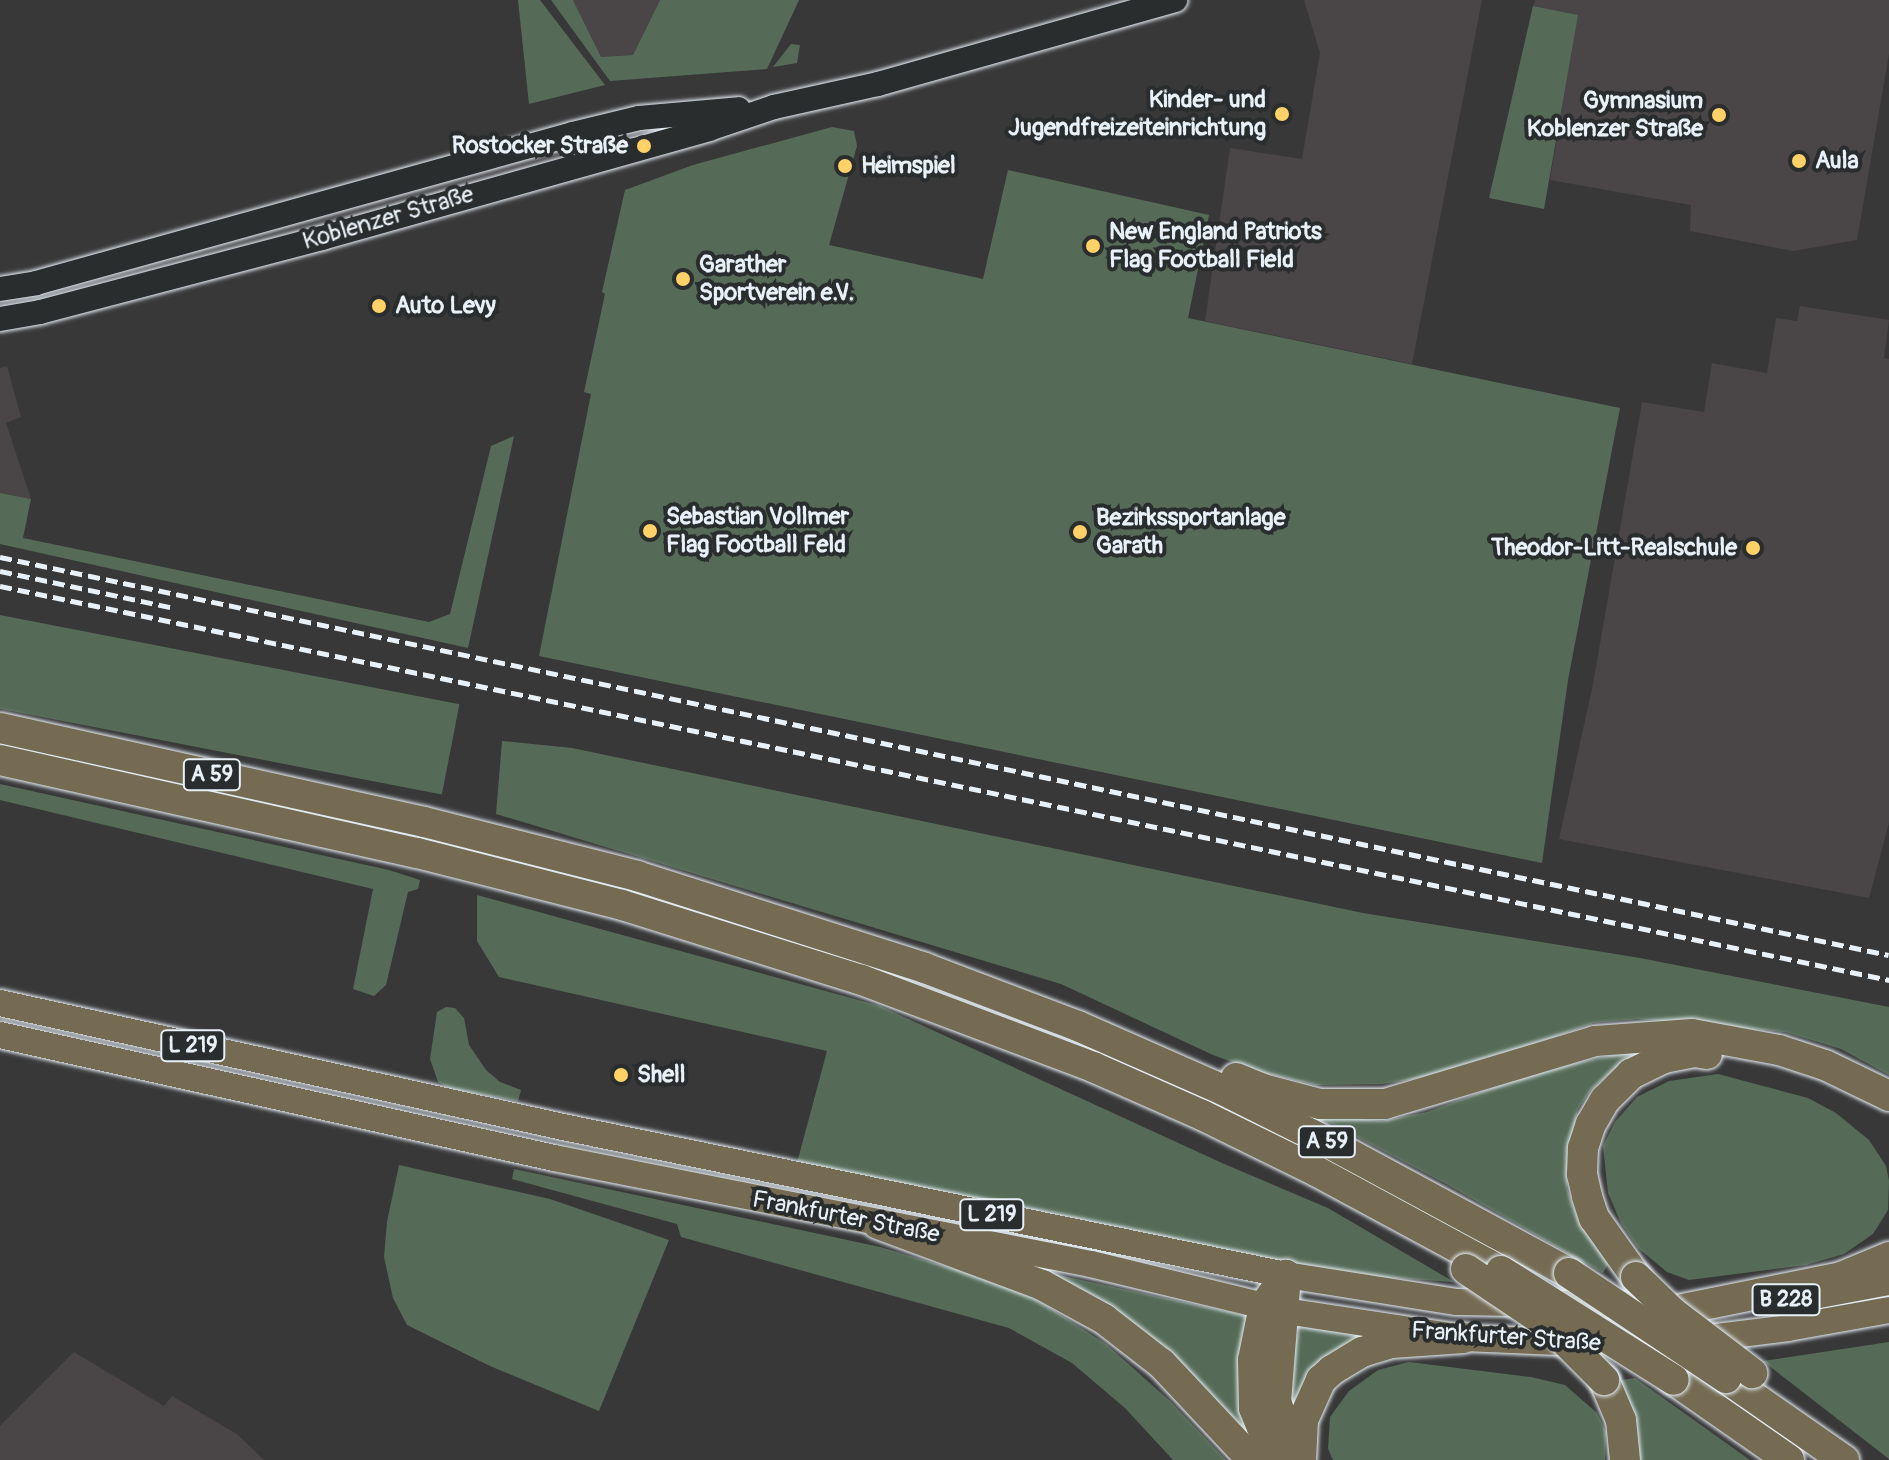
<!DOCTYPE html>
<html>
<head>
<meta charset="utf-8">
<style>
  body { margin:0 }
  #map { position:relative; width:1889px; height:1460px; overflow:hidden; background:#393839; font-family:Pangolin,sans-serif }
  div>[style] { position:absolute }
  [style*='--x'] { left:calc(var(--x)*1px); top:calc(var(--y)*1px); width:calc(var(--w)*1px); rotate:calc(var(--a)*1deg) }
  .built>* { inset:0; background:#4a4546 }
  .green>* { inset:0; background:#556b57; transform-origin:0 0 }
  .roads { filter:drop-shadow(0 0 2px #e8f1f8) drop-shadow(0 0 2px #e8f1f8) }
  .secondary>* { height:24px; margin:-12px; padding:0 12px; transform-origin:12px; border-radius:12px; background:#2a2d2e }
  .primary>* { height:26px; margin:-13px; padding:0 13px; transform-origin:13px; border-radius:13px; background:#746b52 }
  .highway>* { height:30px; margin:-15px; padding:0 15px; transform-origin:15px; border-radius:15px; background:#746b52 }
  .rail>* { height:5px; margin-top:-2.5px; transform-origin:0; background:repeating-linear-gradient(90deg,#e8f1f8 0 12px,transparent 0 18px) }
  .bridges { filter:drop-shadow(0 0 2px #e8f1f8) drop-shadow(0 0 2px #e8f1f8) }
  .highway-bridge>* { height:30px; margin:-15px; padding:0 15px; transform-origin:15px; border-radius:15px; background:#746b52 }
  .dots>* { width:22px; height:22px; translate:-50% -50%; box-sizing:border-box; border:4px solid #2a2d2e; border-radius:50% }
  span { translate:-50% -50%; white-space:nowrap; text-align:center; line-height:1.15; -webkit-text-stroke:8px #2a2d2e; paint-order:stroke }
  .shield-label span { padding:2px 6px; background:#2a2d2e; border:2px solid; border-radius:6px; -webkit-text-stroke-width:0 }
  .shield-label { font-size:22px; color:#e8f1f8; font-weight:700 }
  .poi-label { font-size:24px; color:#e8f1f8; font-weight:700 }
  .right { translate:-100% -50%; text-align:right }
  .left { translate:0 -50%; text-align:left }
  .street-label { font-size:24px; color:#e8f1f8 }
</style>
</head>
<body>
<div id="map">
  <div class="built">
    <div style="clip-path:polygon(573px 0,660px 0,633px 55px,601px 57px)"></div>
    <div style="clip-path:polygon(1304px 0,1482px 0,1412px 364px,1205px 321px,1230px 148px,1302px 159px,1320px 53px)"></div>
    <div style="clip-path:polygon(1535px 0,1889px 0,1889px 54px,1857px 240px,1793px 251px,1690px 231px,1691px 205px,1550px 180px,1577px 15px,1533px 6px)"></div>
    <div style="clip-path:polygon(1800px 306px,1889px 320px,1884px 358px,1889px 359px,1889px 823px,1869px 898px,1559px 839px,1593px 684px,1642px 402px,1704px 412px,1712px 363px,1767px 373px,1776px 318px,1797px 321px)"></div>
    <div style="clip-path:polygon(7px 366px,21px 417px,6px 423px,31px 499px,0 493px,0 368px)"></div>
    <div style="clip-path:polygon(74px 1352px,164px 1406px,172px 1396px,237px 1434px,264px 1460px,0 1460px,0 1426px)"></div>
  </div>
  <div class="green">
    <div style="clip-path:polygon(518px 0,540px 0,605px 85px,529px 104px)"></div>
    <div style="clip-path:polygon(551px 0,573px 0,601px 57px,633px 55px,660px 0,799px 0,767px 69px,610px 81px)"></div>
    <div style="clip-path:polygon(1533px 6px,1578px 15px,1544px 209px,1489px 198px)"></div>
    <div style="clip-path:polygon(791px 44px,800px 45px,797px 63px,773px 67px)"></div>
    <div style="clip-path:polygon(832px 127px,854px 131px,857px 146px,829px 245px,983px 279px,1008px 170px,1209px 215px,1188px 318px,1620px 408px,1568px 680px,1542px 863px,539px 656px,591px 394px,584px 392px,605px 294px,602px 292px,625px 190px,693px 165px)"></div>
    <div style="clip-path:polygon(514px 436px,468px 648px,0 544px,0 493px,31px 499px,23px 538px,429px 622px,450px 614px,491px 446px)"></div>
    <div style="left:0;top:615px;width:468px;height:92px;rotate:11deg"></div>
    <div style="clip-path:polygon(502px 741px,572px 748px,1363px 913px,1640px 958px,1889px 1007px,1889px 1075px,1841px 1049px,1785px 1032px,1638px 1019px,1593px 1023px,1453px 1073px,1382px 1084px,1315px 1085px,1260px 1072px,1213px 1055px,1061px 984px,496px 814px)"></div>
    <div style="clip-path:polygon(0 784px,389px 870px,420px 880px,418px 889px,408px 892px,386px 985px,374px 996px,353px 989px,373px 889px,0 800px)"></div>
    <div style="clip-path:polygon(477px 895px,880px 1006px,1222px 1163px,1328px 1208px,1454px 1282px,1301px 1272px,797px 1163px,827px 1051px,499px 977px,477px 941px)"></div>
    <div style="clip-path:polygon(446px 1007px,455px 1008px,464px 1018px,469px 1045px,486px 1070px,500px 1082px,521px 1090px,518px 1101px,450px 1089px,438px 1082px,430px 1059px,437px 1012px)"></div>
    <div style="clip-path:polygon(1641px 1049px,1643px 1055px,1614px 1069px,1591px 1090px,1578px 1109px,1569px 1148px,1567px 1188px,1579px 1223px,1609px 1263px,1603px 1273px,1448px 1185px,1313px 1114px,1382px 1121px,1427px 1112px,1536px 1072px)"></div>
    <div style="clip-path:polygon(1718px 1074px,1808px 1098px,1836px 1113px,1869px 1140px,1886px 1166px,1889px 1181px,1888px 1210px,1873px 1234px,1844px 1254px,1806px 1265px,1689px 1280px,1667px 1272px,1638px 1248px,1621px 1223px,1608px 1193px,1603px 1146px,1615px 1122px,1637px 1097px,1669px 1081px)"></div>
    <div style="clip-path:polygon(399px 1165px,550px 1199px,669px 1240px,599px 1411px,490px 1366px,407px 1325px,393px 1298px,384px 1257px,387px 1222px)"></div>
    <div style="clip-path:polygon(514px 1169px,880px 1247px,995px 1281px,1039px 1301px,1106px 1344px,1170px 1401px,1226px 1460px,1173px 1460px,1125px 1408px,1072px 1363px,1009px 1328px,681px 1237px,677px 1224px,512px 1179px)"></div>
    <div style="clip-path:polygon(1003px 1263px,1252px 1317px,1261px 1456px,1167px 1358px)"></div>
    <div style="clip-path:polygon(1299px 1326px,1388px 1340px,1351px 1350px,1297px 1429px,1291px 1402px,1291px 1370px)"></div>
    <div style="clip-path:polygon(1889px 1342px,1889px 1459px,1763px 1361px)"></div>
    <div style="clip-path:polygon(1409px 1362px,1531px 1377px,1565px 1385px,1597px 1413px,1606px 1432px,1605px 1460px,1333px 1460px,1328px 1449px,1330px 1417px,1349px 1391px,1378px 1370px)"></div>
    <div style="clip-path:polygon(1635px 1378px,1750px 1460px,1637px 1460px,1615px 1381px)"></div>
  </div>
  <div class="roads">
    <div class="secondary">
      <div style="--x:0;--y:289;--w:36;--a:-9"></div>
      <div style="--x:36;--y:283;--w:557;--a:-15.51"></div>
      <div style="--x:573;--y:134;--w:68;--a:-13.6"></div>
      <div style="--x:639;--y:118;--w:100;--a:-5.1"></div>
      <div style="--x:0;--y:319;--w:41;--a:-9.9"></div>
      <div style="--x:40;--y:312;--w:292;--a:-14.7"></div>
      <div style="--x:322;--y:238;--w:402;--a:-15.7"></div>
      <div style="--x:709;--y:129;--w:69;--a:-18.7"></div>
      <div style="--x:774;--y:107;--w:107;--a:-12.5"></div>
      <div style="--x:878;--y:84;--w:309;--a:-15.8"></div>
    </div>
    <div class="primary">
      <div style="--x:0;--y:1003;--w:576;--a:12.42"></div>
      <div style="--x:563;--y:1127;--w:738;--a:11.57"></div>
      <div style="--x:1286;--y:1275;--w:173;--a:9"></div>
      <div style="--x:1457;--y:1302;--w:167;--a:1"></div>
      <div style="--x:0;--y:1035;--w:567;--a:12.52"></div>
      <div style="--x:554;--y:1158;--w:547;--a:11.17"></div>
      <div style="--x:1091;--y:1264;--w:200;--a:13.6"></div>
      <div style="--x:1285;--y:1311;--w:181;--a:8.6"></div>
      <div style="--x:1464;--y:1338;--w:117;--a:2.4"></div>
      <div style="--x:1814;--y:1296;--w:76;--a:-10.6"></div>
      <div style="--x:1692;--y:1340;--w:97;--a:-7.1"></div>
      <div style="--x:1788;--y:1328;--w:103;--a:-10.1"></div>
    </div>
    <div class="highway">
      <div style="--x:0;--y:728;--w:434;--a:12.5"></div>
      <div style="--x:424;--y:822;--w:220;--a:14.2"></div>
      <div style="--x:637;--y:876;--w:302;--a:17.7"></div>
      <div style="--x:925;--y:968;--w:164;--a:20.8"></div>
      <div style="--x:1078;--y:1026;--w:158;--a:23.8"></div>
      <div style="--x:1223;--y:1090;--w:116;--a:26.6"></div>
      <div style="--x:1327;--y:1142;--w:275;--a:28.4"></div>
      <div style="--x:0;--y:760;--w:427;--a:12.6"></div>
      <div style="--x:417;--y:853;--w:211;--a:14.2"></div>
      <div style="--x:622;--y:905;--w:251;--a:17.4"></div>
      <div style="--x:862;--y:980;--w:247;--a:20.6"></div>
      <div style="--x:1093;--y:1067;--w:119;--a:23.8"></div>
      <div style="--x:1202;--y:1115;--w:127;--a:26.2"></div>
      <div style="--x:1316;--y:1171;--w:210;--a:28.4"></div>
      <div style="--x:1236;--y:1078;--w:29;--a:22"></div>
      <div style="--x:1263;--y:1089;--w:59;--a:14.7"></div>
      <div style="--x:1320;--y:1104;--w:65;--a:0"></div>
      <div style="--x:1385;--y:1104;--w:219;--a:-16.7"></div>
      <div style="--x:1595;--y:1041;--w:97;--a:-4.1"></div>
      <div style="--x:1692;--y:1034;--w:88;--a:10.4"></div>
      <div style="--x:1779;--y:1050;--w:48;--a:18.1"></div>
      <div style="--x:1825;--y:1065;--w:71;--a:25.8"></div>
      <div style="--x:878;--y:1224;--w:175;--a:20.4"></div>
      <div style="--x:1042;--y:1285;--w:71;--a:28.7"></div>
      <div style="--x:1104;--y:1319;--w:73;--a:37.8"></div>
      <div style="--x:1162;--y:1364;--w:132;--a:46.8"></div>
      <div style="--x:1286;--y:1275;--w:126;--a:94.5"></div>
      <div style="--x:1276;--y:1401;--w:52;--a:71.9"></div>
      <div style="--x:1636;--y:1277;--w:72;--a:-125.4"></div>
      <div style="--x:1594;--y:1218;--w:23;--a:-108"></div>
      <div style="--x:1587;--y:1196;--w:23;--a:-103"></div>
      <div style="--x:1582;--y:1174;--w:26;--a:-88"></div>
      <div style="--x:1583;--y:1148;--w:25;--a:-72"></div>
      <div style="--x:1591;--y:1124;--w:28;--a:-60"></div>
      <div style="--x:1605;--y:1100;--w:37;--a:-45"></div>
      <div style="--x:1631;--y:1074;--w:37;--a:-26"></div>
      <div style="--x:1664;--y:1058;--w:31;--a:-11"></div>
      <div style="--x:1694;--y:1052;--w:13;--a:9"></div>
      <div style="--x:1683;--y:1309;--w:161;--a:-11.4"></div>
      <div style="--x:1841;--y:1277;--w:52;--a:-22.6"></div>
      <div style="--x:1726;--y:1378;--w:144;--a:34.8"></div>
      <div style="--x:1604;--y:1380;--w:43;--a:67"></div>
      <div style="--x:1621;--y:1420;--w:40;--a:84.3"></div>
      <div style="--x:1674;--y:1380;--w:140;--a:34.8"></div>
      <div style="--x:1275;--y:1460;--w:56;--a:-112"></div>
      <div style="--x:1254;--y:1408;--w:48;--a:-91.2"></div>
      <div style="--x:1253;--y:1360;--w:55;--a:-78.5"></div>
      <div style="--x:1264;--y:1306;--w:38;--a:-55"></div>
      <div style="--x:1301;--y:1460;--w:40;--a:-87.1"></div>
      <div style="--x:1303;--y:1420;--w:44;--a:-65.8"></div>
      <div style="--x:1321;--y:1380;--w:15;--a:-42"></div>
      <div style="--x:1332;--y:1370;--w:35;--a:-31"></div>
      <div style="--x:1362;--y:1352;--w:31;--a:-17"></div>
      <div style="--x:1392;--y:1343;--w:72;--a:-4"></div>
    </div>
  </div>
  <div class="rail">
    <div style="--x:0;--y:557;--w:1930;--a:11.9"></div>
    <div style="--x:0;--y:571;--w:174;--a:12"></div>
    <div style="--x:0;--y:586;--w:1930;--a:11.78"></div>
  </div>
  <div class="bridges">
    <div class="highway-bridge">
      <div style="--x:1466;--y:1269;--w:100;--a:34"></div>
      <div style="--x:1549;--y:1325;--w:78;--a:45"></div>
      <div style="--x:1501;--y:1271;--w:204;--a:32.2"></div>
      <div style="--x:1569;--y:1273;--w:189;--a:33.8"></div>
      <div style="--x:1636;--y:1277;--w:50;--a:44.2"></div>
      <div style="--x:1672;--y:1312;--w:101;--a:37.3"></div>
    </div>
  </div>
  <div class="dots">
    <div style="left:1282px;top:114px;background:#ffd166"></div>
    <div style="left:1719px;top:115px;background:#ffd166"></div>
    <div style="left:644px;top:146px;background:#ffd166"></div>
    <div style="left:1799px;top:161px;background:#ffd166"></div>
    <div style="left:845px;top:166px;background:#ffd166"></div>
    <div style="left:1093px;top:246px;background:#ffd166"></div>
    <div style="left:683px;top:279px;background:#ffd166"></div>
    <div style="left:379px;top:306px;background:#ffd166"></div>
    <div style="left:650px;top:531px;background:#ffd166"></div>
    <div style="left:1080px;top:532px;background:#ffd166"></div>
    <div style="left:1753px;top:548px;background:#ffd166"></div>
    <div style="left:621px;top:1075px;background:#ffd166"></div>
  </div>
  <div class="shield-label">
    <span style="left:212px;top:775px">A 59</span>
    <span style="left:193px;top:1046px">L 219</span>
    <span style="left:1327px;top:1142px">A 59</span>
    <span style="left:992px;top:1215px">L 219</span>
    <span style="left:1786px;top:1300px">B 228</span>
  </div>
  <div class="poi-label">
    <span class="right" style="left:1266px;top:114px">Kinder- und<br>Jugendfreizeiteinrichtung</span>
    <span class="right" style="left:1703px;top:115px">Gymnasium<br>Koblenzer Straße</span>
    <span class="right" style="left:628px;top:146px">Rostocker Straße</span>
    <span class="left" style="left:1815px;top:161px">Aula</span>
    <span class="left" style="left:861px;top:166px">Heimspiel</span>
    <span class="left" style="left:1109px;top:246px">New England Patriots<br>Flag Football Field</span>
    <span class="left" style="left:699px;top:279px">Garather<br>Sportverein e.V.</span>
    <span class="left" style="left:395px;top:306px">Auto Levy</span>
    <span class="left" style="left:666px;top:531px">Sebastian Vollmer<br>Flag Football Feld</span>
    <span class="left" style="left:1096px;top:532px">Bezirkssportanlage<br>Garath</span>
    <span class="right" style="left:1737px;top:548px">Theodor-Litt-Realschule</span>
    <span class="left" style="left:637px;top:1075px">Shell</span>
  </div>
  <div class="street-label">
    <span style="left:388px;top:218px;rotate:-16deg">Koblenzer Straße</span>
    <span style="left:846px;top:1217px;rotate:11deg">Frankfurter Straße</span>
    <span style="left:1506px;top:1337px;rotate:4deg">Frankfurter Straße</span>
  </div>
</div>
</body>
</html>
